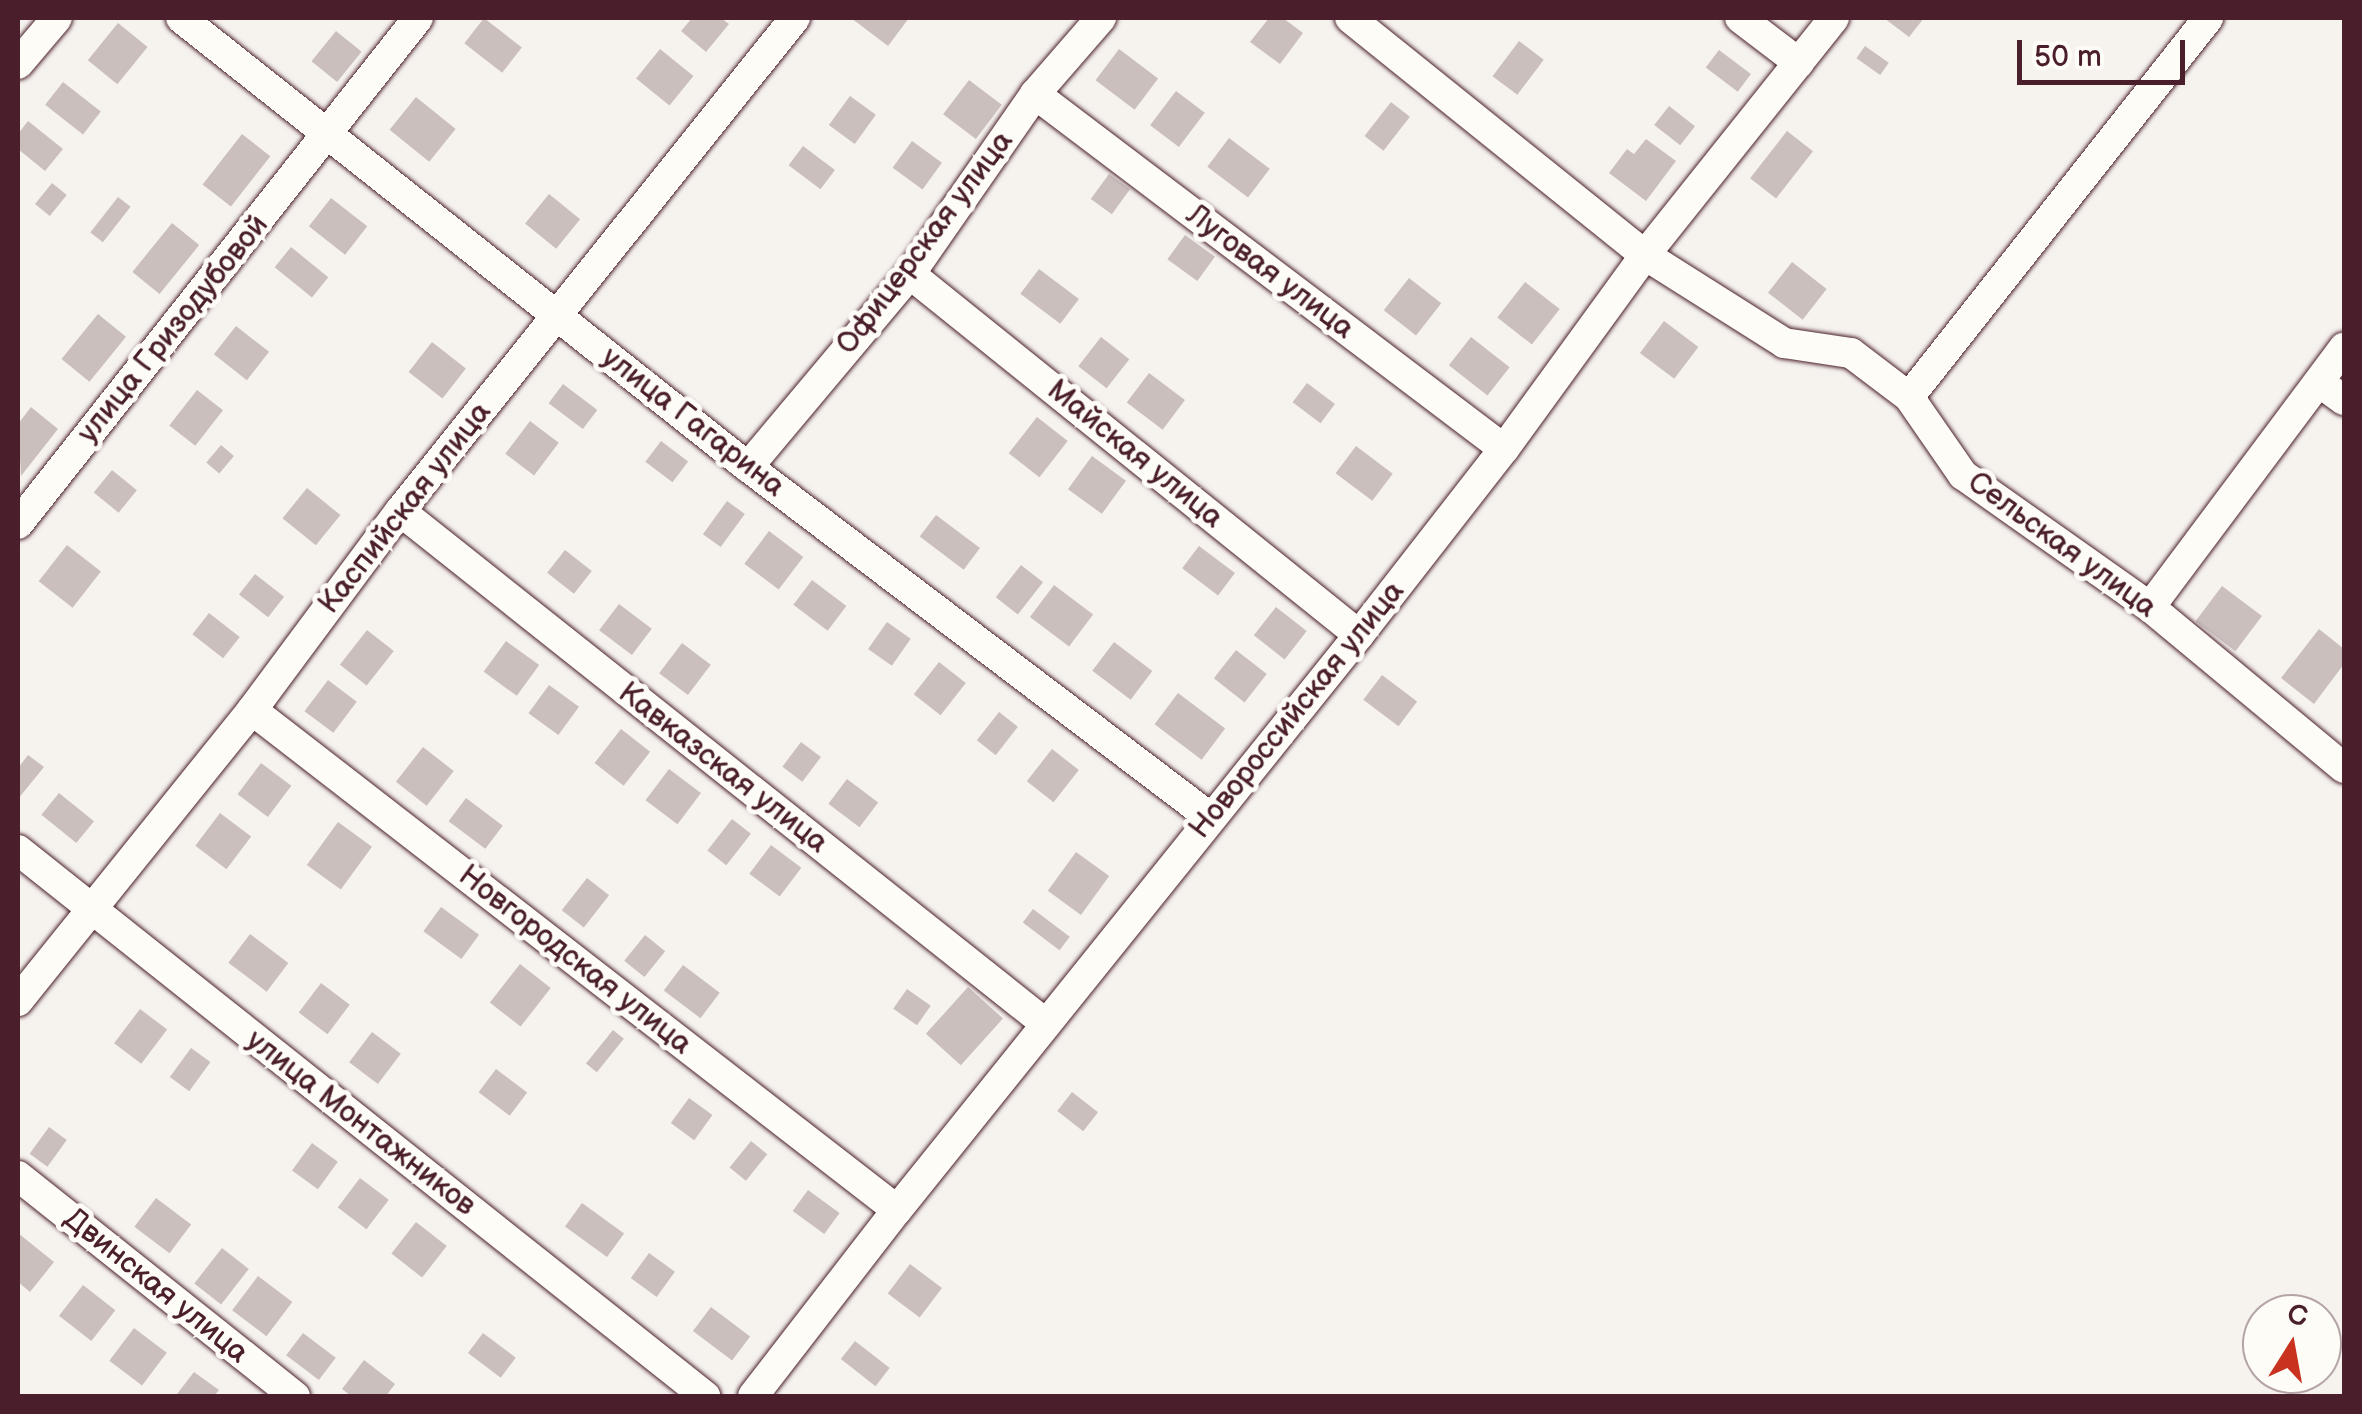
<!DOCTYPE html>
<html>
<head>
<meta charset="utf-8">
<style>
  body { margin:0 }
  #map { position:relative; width:2362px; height:1414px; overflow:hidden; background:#f6f3ef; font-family:"Balsamiq Sans",sans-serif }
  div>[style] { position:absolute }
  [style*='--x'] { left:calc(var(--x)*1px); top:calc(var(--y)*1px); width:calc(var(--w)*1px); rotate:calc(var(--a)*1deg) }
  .building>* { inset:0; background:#cbbfbe; transform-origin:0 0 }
  .roads { filter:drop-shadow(0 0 2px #4a1f2b) drop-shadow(0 0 2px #4a1f2b) }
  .minor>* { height:30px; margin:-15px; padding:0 15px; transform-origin:15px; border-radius:15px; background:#fdfcf7 }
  span { translate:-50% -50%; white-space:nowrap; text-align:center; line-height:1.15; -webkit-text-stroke:10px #fdfcf7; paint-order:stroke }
  .street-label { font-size:30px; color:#4a1f2b }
  .frame { position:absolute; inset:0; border:20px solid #4a1f2b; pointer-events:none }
  .north { position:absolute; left:2242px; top:1294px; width:100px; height:100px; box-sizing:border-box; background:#fdfcf7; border:2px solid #b5a4a5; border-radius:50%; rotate:11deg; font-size:28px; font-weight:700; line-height:40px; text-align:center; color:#4a1f2b }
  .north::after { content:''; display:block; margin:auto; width:35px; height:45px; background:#c8321e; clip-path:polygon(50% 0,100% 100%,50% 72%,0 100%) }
  .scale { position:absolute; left:2017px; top:40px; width:168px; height:45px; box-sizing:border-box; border:5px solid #4a1f2b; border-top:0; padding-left:12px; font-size:30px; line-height:35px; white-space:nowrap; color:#4a1f2b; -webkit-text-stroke:8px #fdfcf7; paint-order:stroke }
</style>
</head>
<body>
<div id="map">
  <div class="building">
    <div style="left:484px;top:18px;width:48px;height:32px;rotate:38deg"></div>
    <div style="clip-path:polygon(692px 18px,721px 18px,729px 24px,706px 52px,681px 31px)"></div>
    <div style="clip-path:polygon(851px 18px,909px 18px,888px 46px)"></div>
    <div style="clip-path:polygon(1269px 18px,1283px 18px,1303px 33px,1280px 64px,1250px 42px)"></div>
    <div style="clip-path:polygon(1884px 18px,1924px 18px,1909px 37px)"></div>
    <div style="left:118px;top:23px;width:38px;height:48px;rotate:39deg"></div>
    <div style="left:336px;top:31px;width:33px;height:39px;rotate:39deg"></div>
    <div style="left:1519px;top:41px;width:31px;height:44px;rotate:37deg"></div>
    <div style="left:1865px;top:46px;width:29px;height:15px;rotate:35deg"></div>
    <div style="left:660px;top:49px;width:43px;height:38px;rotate:39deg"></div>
    <div style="left:1119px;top:49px;width:49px;height:39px;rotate:37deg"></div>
    <div style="left:1719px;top:50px;width:40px;height:22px;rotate:37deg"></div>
    <div style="left:969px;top:80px;width:41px;height:43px;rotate:37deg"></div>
    <div style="left:63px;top:82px;width:48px;height:29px;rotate:38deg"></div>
    <div style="left:1176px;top:91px;width:36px;height:43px;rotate:37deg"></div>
    <div style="left:850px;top:96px;width:32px;height:36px;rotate:36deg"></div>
    <div style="left:416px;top:97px;width:51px;height:42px;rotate:39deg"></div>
    <div style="left:1391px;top:102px;width:24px;height:43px;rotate:38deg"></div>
    <div style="left:1669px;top:106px;width:33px;height:24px;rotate:38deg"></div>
    <div style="clip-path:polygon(28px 121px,63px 149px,45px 171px,18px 149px,18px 134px)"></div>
    <div style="left:1787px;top:131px;width:33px;height:60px;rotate:38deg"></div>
    <div style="left:242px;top:134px;width:36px;height:64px;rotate:38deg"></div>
    <div style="left:1229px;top:138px;width:51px;height:36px;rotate:37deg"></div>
    <div style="clip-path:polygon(1646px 139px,1676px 161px,1646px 201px,1609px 173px,1627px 149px,1634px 154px)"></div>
    <div style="left:912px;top:141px;width:37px;height:33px;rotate:36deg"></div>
    <div style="left:803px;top:146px;width:40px;height:24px;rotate:37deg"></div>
    <div style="left:1109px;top:174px;width:26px;height:31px;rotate:36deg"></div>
    <div style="left:52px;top:183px;width:19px;height:27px;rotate:39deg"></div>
    <div style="left:549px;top:194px;width:40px;height:38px;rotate:39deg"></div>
    <div style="left:118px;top:197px;width:16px;height:45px;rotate:38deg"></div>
    <div style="left:331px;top:198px;width:46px;height:36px;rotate:38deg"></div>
    <div style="left:172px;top:223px;width:35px;height:63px;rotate:39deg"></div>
    <div style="left:1185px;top:235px;width:37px;height:30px;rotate:36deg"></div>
    <div style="left:291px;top:247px;width:48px;height:26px;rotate:39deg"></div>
    <div style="left:1792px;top:262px;width:44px;height:39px;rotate:38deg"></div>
    <div style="left:1039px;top:269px;width:50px;height:31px;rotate:37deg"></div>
    <div style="left:1409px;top:278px;width:41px;height:41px;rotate:38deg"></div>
    <div style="left:1525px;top:282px;width:44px;height:45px;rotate:38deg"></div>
    <div style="left:98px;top:314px;width:36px;height:58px;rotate:39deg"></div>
    <div style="left:1664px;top:321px;width:43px;height:40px;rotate:37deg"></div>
    <div style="left:236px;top:326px;width:42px;height:36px;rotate:38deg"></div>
    <div style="left:1101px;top:337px;width:36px;height:37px;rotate:38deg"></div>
    <div style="left:1471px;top:337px;width:49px;height:36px;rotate:38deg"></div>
    <div style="left:432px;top:342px;width:43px;height:38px;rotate:38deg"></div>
    <div style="left:1149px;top:373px;width:45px;height:37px;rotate:37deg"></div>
    <div style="left:1307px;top:383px;width:35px;height:24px;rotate:37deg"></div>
    <div style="left:563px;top:384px;width:43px;height:24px;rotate:37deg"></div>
    <div style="left:197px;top:390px;width:33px;height:45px;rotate:38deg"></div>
    <div style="clip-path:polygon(31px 407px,58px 429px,21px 476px,18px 424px)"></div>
    <div style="left:1037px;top:417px;width:39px;height:46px;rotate:38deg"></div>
    <div style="left:530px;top:421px;width:36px;height:41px;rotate:37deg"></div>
    <div style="left:661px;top:441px;width:34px;height:26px;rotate:37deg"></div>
    <div style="left:221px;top:445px;width:17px;height:23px;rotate:40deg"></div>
    <div style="left:1356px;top:446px;width:46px;height:34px;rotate:37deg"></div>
    <div style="left:1092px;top:456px;width:42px;height:41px;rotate:36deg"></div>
    <div style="left:112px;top:470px;width:32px;height:29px;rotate:39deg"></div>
    <div style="left:307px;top:488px;width:43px;height:39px;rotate:39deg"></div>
    <div style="left:727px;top:501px;width:22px;height:41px;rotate:36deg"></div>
    <div style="left:936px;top:515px;width:55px;height:27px;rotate:37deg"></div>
    <div style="left:769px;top:531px;width:43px;height:41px;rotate:37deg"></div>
    <div style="left:67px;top:545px;width:43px;height:46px;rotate:38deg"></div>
    <div style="left:1199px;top:546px;width:45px;height:28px;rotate:37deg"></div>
    <div style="left:565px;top:550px;width:34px;height:29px;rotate:38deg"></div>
    <div style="left:1021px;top:565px;width:28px;height:41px;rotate:38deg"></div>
    <div style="left:255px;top:574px;width:37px;height:26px;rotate:38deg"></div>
    <div style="left:812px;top:580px;width:43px;height:31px;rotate:37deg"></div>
    <div style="left:1054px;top:585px;width:49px;height:40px;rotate:37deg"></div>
    <div style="left:2222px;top:586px;width:50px;height:44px;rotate:37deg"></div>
    <div style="left:619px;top:604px;width:41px;height:33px;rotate:37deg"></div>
    <div style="left:1276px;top:607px;width:39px;height:36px;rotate:38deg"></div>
    <div style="left:209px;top:613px;width:39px;height:27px;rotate:38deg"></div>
    <div style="left:887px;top:622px;width:29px;height:33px;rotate:35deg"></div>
    <div style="clip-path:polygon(2319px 629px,2344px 649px,2344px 664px,2314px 704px,2281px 678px)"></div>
    <div style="left:367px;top:630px;width:34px;height:44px;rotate:38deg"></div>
    <div style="left:506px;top:641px;width:41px;height:38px;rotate:36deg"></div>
    <div style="left:1114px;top:642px;width:48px;height:36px;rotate:37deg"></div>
    <div style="left:682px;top:643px;width:36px;height:38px;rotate:37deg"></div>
    <div style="left:1236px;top:650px;width:39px;height:36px;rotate:38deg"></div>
    <div style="left:939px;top:662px;width:34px;height:41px;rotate:38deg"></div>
    <div style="left:1382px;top:675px;width:44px;height:31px;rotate:37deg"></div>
    <div style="left:328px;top:680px;width:36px;height:39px;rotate:37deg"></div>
    <div style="left:549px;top:685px;width:37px;height:35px;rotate:36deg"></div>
    <div style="left:1178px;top:693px;width:59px;height:39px;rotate:37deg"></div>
    <div style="left:999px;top:712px;width:24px;height:36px;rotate:38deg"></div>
    <div style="left:621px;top:729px;width:37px;height:43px;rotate:38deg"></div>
    <div style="left:801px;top:742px;width:25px;height:31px;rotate:37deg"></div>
    <div style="left:423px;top:747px;width:39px;height:44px;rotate:38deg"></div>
    <div style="left:1052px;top:749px;width:34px;height:41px;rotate:38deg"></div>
    <div style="clip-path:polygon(28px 755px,44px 767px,18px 799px,18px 768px)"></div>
    <div style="left:261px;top:763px;width:38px;height:39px;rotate:37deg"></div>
    <div style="left:669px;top:769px;width:40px;height:39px;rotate:37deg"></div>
    <div style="left:847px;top:779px;width:39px;height:31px;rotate:37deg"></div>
    <div style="left:59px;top:793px;width:45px;height:28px;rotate:39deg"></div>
    <div style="left:466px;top:798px;width:46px;height:29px;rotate:37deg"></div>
    <div style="left:220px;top:813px;width:39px;height:41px;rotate:37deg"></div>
    <div style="left:732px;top:819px;width:24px;height:40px;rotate:38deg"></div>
    <div style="left:338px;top:822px;width:42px;height:53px;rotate:36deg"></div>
    <div style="left:771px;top:845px;width:38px;height:36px;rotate:37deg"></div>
    <div style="left:1076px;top:852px;width:41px;height:48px;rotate:36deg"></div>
    <div style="left:587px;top:878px;width:28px;height:41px;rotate:38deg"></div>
    <div style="left:441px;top:907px;width:47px;height:30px;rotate:36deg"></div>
    <div style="left:1033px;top:909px;width:46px;height:17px;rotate:37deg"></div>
    <div style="left:250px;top:934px;width:48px;height:36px;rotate:37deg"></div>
    <div style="left:645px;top:935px;width:26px;height:33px;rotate:39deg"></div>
    <div style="left:520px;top:964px;width:39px;height:49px;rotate:38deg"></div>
    <div style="left:683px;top:965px;width:46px;height:32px;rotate:37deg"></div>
    <div style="left:321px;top:983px;width:36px;height:37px;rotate:37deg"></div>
    <div style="left:968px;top:987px;width:47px;height:63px;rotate:42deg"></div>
    <div style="left:907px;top:989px;width:29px;height:24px;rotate:35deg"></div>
    <div style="left:140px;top:1009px;width:34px;height:43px;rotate:37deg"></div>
    <div style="left:613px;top:1030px;width:14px;height:43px;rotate:39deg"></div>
    <div style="left:372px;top:1032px;width:36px;height:38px;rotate:37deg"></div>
    <div style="left:191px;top:1048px;width:24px;height:36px;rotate:36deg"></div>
    <div style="left:496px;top:1069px;width:39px;height:29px;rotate:37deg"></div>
    <div style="left:1072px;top:1092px;width:33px;height:24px;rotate:38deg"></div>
    <div style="left:689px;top:1098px;width:29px;height:31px;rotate:36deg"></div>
    <div style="left:49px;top:1127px;width:22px;height:33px;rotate:36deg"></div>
    <div style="left:751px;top:1141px;width:21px;height:34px;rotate:39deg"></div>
    <div style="left:312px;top:1143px;width:32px;height:34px;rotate:36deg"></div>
    <div style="left:360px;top:1178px;width:36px;height:37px;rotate:37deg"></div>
    <div style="left:808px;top:1190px;width:39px;height:26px;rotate:36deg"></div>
    <div style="left:156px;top:1198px;width:44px;height:36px;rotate:37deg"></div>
    <div style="left:582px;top:1203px;width:52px;height:29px;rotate:36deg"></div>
    <div style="left:416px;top:1222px;width:39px;height:40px;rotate:38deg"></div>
    <div style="clip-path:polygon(18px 1233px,54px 1262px,30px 1292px,18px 1282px)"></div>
    <div style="left:222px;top:1248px;width:34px;height:45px;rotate:38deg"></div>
    <div style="left:649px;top:1253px;width:32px;height:31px;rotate:36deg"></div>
    <div style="left:910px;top:1264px;width:40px;height:37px;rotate:37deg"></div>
    <div style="left:258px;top:1276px;width:43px;height:43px;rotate:37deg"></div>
    <div style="left:83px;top:1285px;width:41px;height:39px;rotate:38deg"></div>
    <div style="left:711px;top:1307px;width:49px;height:30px;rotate:37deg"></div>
    <div style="left:134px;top:1328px;width:41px;height:41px;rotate:37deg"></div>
    <div style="left:303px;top:1333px;width:41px;height:28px;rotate:37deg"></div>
    <div style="left:483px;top:1333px;width:41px;height:25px;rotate:37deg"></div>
    <div style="left:855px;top:1341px;width:44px;height:23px;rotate:38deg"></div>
    <div style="clip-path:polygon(364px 1360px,395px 1384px,386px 1396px,351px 1396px,342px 1389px)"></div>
    <div style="clip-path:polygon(194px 1372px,219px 1390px,214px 1396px,177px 1394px)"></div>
  </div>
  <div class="roads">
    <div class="minor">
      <div style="--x:181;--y:18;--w:723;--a:38.38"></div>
      <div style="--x:748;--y:467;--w:581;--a:37.17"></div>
      <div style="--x:1350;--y:18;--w:378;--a:38.8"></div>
      <div style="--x:1645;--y:255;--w:165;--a:32.3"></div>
      <div style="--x:1784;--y:343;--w:68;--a:8.5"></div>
      <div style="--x:1851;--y:353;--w:73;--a:37.2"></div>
      <div style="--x:1909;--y:397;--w:95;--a:55.3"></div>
      <div style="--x:1963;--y:475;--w:229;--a:35.2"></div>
      <div style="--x:2150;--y:607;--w:252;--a:39.7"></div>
      <div style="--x:1740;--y:18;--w:74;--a:37.3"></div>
      <div style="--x:18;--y:64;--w:60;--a:-49.7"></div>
      <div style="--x:1035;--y:94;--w:588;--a:37.12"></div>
      <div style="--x:910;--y:274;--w:576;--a:38.8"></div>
      <div style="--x:2319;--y:382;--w:31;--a:36"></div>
      <div style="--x:1909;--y:397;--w:483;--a:-51.7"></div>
      <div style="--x:748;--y:467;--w:252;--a:-50"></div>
      <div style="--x:910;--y:274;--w:219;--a:-55.2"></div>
      <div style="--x:1035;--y:94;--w:101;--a:-49"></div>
      <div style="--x:400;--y:511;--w:825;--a:38.45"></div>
      <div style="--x:18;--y:524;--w:645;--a:-51.67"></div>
      <div style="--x:2150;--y:607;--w:324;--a:-53.2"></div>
      <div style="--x:252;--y:710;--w:816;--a:37.78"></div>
      <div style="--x:18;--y:850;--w:878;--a:38.48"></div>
      <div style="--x:18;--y:1001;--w:373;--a:-51.2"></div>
      <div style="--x:252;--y:710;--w:248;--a:-53.4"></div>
      <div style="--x:400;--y:511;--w:632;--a:-51.3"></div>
      <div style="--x:18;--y:1176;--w:354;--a:38.5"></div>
      <div style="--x:753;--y:1396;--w:235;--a:-52.3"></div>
      <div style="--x:897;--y:1210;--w:738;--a:-51.22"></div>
      <div style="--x:1359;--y:635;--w:236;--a:-52.1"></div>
      <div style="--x:1504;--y:449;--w:240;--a:-54"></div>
      <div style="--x:1645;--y:255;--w:303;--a:-51.4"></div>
    </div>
  </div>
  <div class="street-label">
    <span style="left:925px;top:243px;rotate:-53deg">Офицерская улица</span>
    <span style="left:1270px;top:272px;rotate:37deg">Луговая улица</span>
    <span style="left:173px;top:329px;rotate:-51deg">улица Гризодубовой</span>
    <span style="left:693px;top:422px;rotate:38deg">улица Гагарина</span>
    <span style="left:1135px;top:454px;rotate:39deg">Майская улица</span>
    <span style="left:405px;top:508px;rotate:-52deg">Каспийская улица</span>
    <span style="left:2062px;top:545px;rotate:36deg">Сельская улица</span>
    <span style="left:1297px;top:710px;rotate:-51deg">Новороссийская улица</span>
    <span style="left:723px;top:768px;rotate:38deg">Кавказская улица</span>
    <span style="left:575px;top:960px;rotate:38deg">Новгородская улица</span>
    <span style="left:361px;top:1123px;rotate:38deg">улица Монтажников</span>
    <span style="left:156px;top:1286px;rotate:39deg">Двинская улица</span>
  </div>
  <div class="frame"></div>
  <div class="north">С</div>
  <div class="scale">50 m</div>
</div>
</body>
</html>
